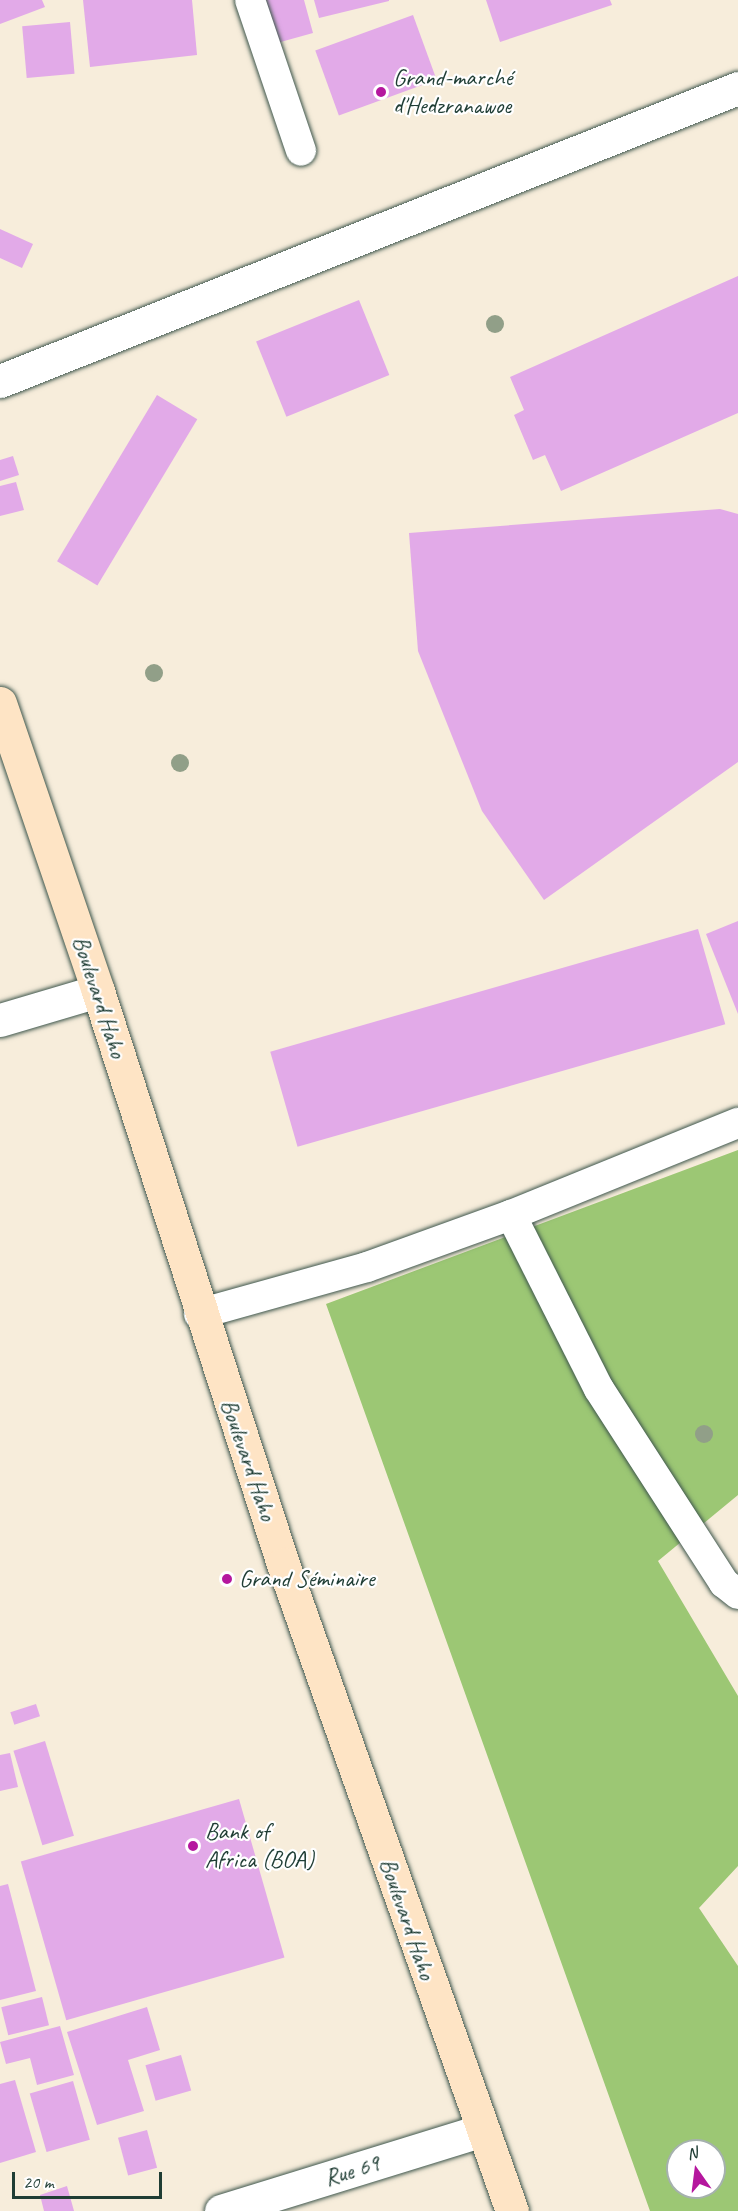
<!DOCTYPE html>
<html>
<head>
<meta charset="utf-8">
<style>
  body { margin:0 }
  #map { position:relative; width:738px; height:2211px; overflow:hidden; background:#f7eddb; font-family:Caveat,sans-serif }
  div>[style] { position:absolute }
  [style*='--x'] { left:calc(var(--x)*1px); top:calc(var(--y)*1px); width:calc(var(--w)*1px); rotate:calc(var(--a)*1deg) }
  .green>* { inset:0; background:#9cc774 }
  .building>* { inset:0; background:#e2aae8; transform-origin:0 0 }
  .roads { filter:drop-shadow(0 0 2px #3f574d) drop-shadow(0 0 2px #3f574d) }
  .service>* { height:30px; margin:-15px; padding:0 15px; transform-origin:15px; border-radius:15px; background:#fff }
  .minor>* { height:33px; margin:-16.5px; padding:0 16.5px; transform-origin:16.5px; border-radius:16.5px; background:#fff }
  .secondary>* { height:33px; margin:-16.5px; padding:0 16.5px; transform-origin:16.5px; border-radius:16.5px; background:#fee4c5 }
  .trees>* { width:18px; height:18px; margin:-9px; border-radius:50%; background:#919f88 }
  .dots>* { width:16px; height:16px; translate:-50% -50%; box-sizing:border-box; border:3px solid #fff; border-radius:50% }
  span { translate:-50% -50%; white-space:nowrap; text-align:center; line-height:1.15; -webkit-text-stroke:4.5px #fff; paint-order:stroke }
  .poi-label { font-size:24px; color:#1f3d34 }
  .left { translate:0 -50%; text-align:left }
  .street-label { font-size:24px; color:#1f3d34 }
  .north { position:absolute; left:666px; top:2139px; width:60px; height:60px; box-sizing:border-box; background:#fff; border:2px solid #a5b1ae; border-radius:50%; rotate:346deg; font-size:16px; font-weight:700; line-height:24px; text-align:center; color:#1f3d34 }
  .north::after { content:''; display:block; margin:auto; width:21px; height:27px; background:#b5179e; clip-path:polygon(50% 0,100% 100%,50% 72%,0 100%) }
  .scale { position:absolute; left:12px; top:2172px; width:150px; height:27px; box-sizing:border-box; border:3px solid #1f3d34; border-top:0; padding-left:8px; font-size:18px; line-height:21px; white-space:nowrap; color:#1f3d34; -webkit-text-stroke:4px #fff; paint-order:stroke }
</style>
</head>
<body>
<div id="map">
  <div class="green">
    <div style="clip-path:polygon(evenodd,738px 1150px,738px 1495px,658px 1561px,738px 1696px,738px 1866px,699px 1908px,738px 1966px,738px 2211px,650px 2211px,326px 1304px,738px 1150px,678px 2151px,714px 2151px,714px 2187px,678px 2187px,678px 2151px)"></div>
  </div>
  <div class="building">
    <div style="clip-path:polygon(0 0,42px 0,45px 7px,0 24px)"></div>
    <div style="clip-path:polygon(83px 0,192px 0,197px 55px,90px 67px)"></div>
    <div style="clip-path:polygon(266px 0,304px 0,313px 33px,277px 43px)"></div>
    <div style="clip-path:polygon(314px 0,389px 0,389px 1px,319px 18px)"></div>
    <div style="clip-path:polygon(486px 0,610px 0,612px 5px,500px 42px)"></div>
    <div style="left:413px;top:15px;width:69px;height:104px;rotate:70deg"></div>
    <div style="left:70px;top:22px;width:52px;height:48px;rotate:85deg"></div>
    <div style="clip-path:polygon(0 229px,33px 244px,22px 268px,0 258px)"></div>
    <div style="clip-path:polygon(738px 276px,738px 413px,561px 491px,545px 455px,533px 460px,514px 415px,524px 410px,510px 377px)"></div>
    <div style="left:359px;top:300px;width:81px;height:111px;rotate:68deg"></div>
    <div style="left:157px;top:395px;width:47px;height:194px;rotate:31deg"></div>
    <div style="clip-path:polygon(13px 456px,19px 475px,0 481px,0 460px)"></div>
    <div style="clip-path:polygon(16px 482px,24px 510px,0 516px,0 486px)"></div>
    <div style="clip-path:polygon(720px 509px,738px 514px,738px 762px,544px 900px,482px 811px,418px 651px,409px 533px)"></div>
    <div style="clip-path:polygon(738px 921px,738px 1014px,706px 934px)"></div>
    <div style="left:698px;top:929px;width:99px;height:445px;rotate:74deg"></div>
    <div style="left:36px;top:1704px;width:13px;height:27px;rotate:72deg"></div>
    <div style="left:45px;top:1741px;width:99px;height:33px;rotate:73deg"></div>
    <div style="clip-path:polygon(10px 1753px,18px 1787px,0 1791px,0 1755px)"></div>
    <div style="left:239px;top:1799px;width:165px;height:227px;rotate:74deg"></div>
    <div style="clip-path:polygon(8px 1884px,36px 1991px,0 2000px,0 1886px)"></div>
    <div style="left:42px;top:1997px;width:29px;height:42px;rotate:76deg"></div>
    <div style="clip-path:polygon(147px 2007px,160px 2050px,128px 2060px,144px 2111px,97px 2125px,67px 2032px)"></div>
    <div style="clip-path:polygon(60px 2026px,74px 2075px,37px 2085px,30px 2058px,6px 2064px,0 2042px)"></div>
    <div style="left:181px;top:2055px;width:37px;height:37px;rotate:74deg"></div>
    <div style="clip-path:polygon(15px 2080px,36px 2152px,0 2163px,0 2084px)"></div>
    <div style="left:73px;top:2081px;width:61px;height:45px;rotate:74deg"></div>
    <div style="left:147px;top:2130px;width:39px;height:30px;rotate:75deg"></div>
    <div style="clip-path:polygon(67px 2186px,74px 2211px,44px 2211px,40px 2195px)"></div>
  </div>
  <div class="roads">
    <div class="service">
      <div style="--x:250;--y:0;--w:159;--a:71.3"></div>
      <div style="--x:511;--y:1215;--w:195;--a:63.2"></div>
      <div style="--x:599;--y:1389;--w:231;--a:57.2"></div>
      <div style="--x:724;--y:1583;--w:18;--a:38"></div>
      <div style="--x:199;--y:1314;--w:174;--a:-15.6"></div>
      <div style="--x:367;--y:1267;--w:153;--a:-19.9"></div>
      <div style="--x:511;--y:1215;--w:245;--a:-22.1"></div>
    </div>
    <div class="minor">
      <div style="--x:0;--y:381;--w:794;--a:-21.65"></div>
      <div style="--x:0;--y:1020;--w:102;--a:-16.5"></div>
      <div style="--x:221;--y:2211;--w:273;--a:-17.2"></div>
    </div>
    <div class="secondary">
      <div style="--x:0;--y:703;--w:304;--a:71.2"></div>
      <div style="--x:98;--y:991;--w:602;--a:72.11"></div>
      <div style="--x:283;--y:1564;--w:686;--a:70.51"></div>
    </div>
  </div>
  <div class="trees">
    <div style="left:495px;top:324px"></div>
    <div style="left:154px;top:673px"></div>
    <div style="left:180px;top:763px"></div>
    <div style="left:704px;top:1434px"></div>
  </div>
  <div class="dots">
    <div style="left:381px;top:92px;background:#b5179e"></div>
    <div style="left:227px;top:1579px;background:#b5179e"></div>
    <div style="left:193px;top:1846px;background:#b5179e"></div>
  </div>
  <div class="poi-label">
    <span class="left" style="left:393px;top:92px">Grand-marché<br>d'Hedzranawoe</span>
    <span class="left" style="left:239px;top:1579px">Grand Séminaire</span>
    <span class="left" style="left:205px;top:1846px">Bank of<br>Africa (BOA)</span>
  </div>
  <div class="street-label">
    <span style="left:99px;top:997px;rotate:72deg">Boulevard Haho</span>
    <span style="left:248px;top:1460px;rotate:71deg">Boulevard Haho</span>
    <span style="left:407px;top:1919px;rotate:71deg">Boulevard Haho</span>
    <span style="left:352px;top:2171px;rotate:-17deg">Rue 69</span>
  </div>
  <div class="north">N</div>
  <div class="scale">20 m</div>
</div>
</body>
</html>
